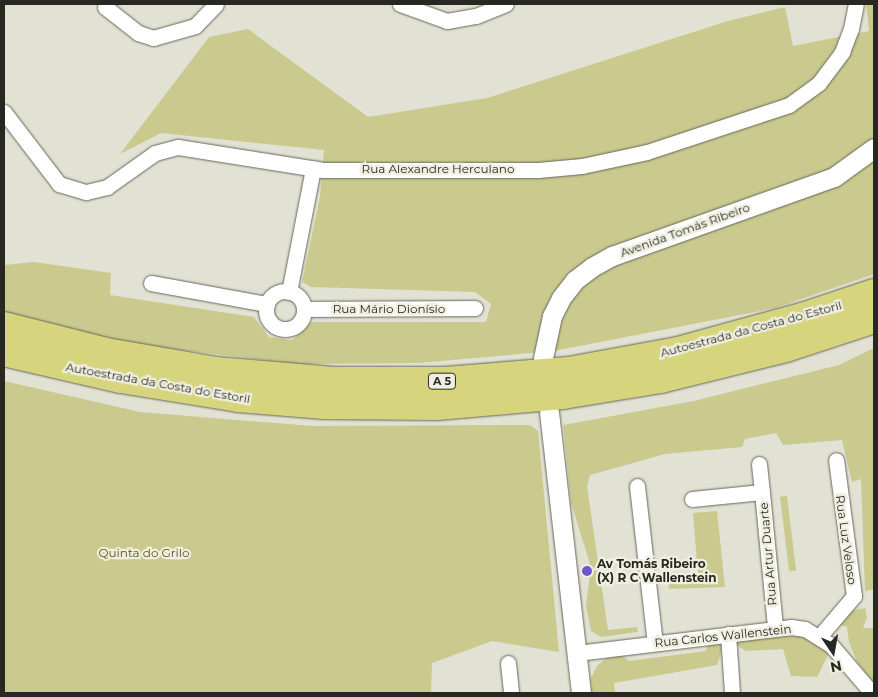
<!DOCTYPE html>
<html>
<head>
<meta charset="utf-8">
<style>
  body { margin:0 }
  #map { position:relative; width:878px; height:697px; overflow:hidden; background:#e2e2d4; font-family:Montserrat,sans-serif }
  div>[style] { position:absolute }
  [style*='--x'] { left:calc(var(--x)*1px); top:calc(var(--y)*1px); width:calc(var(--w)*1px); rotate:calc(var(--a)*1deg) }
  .green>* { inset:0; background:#cac98e; transform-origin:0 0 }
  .roads { filter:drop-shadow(0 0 1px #666659) drop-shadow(0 0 1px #666659) }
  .minor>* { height:15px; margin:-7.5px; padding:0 7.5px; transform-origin:7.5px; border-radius:7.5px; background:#fff }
  .minor>.ring { margin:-7.5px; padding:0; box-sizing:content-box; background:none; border:15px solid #fff; border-radius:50% }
  .tertiary>* { height:19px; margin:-9.5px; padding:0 9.5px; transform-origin:9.5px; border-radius:9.5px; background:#fff }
  .motorway>* { height:28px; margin:-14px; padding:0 14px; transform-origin:14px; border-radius:14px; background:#d6d47d }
  .dots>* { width:14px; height:14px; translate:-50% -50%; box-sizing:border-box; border:2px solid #efefe1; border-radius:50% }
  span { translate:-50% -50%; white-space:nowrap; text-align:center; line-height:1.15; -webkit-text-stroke:4.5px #efefe1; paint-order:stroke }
  .shield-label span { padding:1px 4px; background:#efefe1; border:1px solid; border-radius:4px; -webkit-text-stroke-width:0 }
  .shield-label { font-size:11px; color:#282822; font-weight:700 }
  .street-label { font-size:12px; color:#282822 }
  .park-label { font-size:12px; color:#585612 }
  .poi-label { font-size:12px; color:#282822; font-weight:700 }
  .left { translate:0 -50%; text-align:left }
  .frame { position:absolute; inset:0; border:5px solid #282822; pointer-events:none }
  .north { position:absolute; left:808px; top:627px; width:50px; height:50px; -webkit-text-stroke:4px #efefe1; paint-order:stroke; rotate:168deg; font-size:14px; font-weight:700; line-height:20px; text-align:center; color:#282822 }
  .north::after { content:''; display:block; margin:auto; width:18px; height:22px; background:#282822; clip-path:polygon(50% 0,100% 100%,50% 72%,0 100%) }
</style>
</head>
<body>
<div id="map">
  <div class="green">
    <div style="clip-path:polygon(866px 4px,874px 4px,874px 274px,775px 308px,554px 351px,418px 363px,298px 364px,156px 347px,39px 327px,4px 315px,4px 265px,34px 262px,111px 273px,110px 295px,254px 317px,269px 337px,292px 340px,312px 322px,486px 322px,491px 304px,475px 292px,311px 287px,302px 282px,320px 197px,324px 150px,161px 133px,120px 154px,209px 37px,248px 29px,368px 117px,487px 98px,728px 21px,785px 7px,793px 46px,869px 31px)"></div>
    <div style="clip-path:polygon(874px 348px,874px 589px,865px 591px,861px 479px,852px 482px,842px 440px,783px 445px,776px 433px,745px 439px,742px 447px,665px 454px,590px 475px,587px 486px,608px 630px,637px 627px,638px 632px,601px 637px,591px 631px,586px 606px,591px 567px,571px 503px,563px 425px,694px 401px,839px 365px)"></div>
    <div style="clip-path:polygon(4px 381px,140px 412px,313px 426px,530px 425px,538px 431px,559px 652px,492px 641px,432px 663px,431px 693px,4px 693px)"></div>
    <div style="left:787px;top:496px;width:75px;height:7px;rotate:83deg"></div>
    <div style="clip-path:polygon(717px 511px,725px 587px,669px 589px,668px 578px,698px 575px,693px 513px)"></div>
    <div style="clip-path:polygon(865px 608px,867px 617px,863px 628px,874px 628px,874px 684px,857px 662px,849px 642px,847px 627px,841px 625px,835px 628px,849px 611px)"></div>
    <div style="clip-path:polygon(796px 633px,814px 639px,829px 653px,817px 677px,791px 676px,783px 649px,746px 651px,736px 645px,741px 638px)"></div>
    <div style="clip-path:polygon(708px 643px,720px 643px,723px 647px,717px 665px,614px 683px,615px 693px,592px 693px,591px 678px,597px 666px,609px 656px,622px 655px,629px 661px,706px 651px)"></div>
  </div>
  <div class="roads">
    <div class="minor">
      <div style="--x:400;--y:4;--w:50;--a:19.9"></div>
      <div style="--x:447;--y:21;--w:29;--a:-10"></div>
      <div style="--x:476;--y:16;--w:32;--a:-22"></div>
      <div style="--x:105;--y:7;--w:42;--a:38.2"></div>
      <div style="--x:138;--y:33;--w:16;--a:18"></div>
      <div style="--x:153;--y:38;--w:44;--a:-15.9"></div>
      <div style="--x:195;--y:26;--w:30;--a:-46"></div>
      <div style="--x:4;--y:112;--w:91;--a:52.6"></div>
      <div style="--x:59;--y:184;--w:28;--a:17"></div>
      <div style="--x:86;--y:192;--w:22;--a:-13"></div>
      <div style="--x:107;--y:187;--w:59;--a:-35.3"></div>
      <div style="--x:155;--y:153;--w:24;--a:-15"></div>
      <div style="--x:178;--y:147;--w:147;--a:9"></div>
      <div style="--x:323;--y:170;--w:215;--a:0"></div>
      <div style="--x:538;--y:170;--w:44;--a:-5.2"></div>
      <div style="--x:582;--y:166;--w:66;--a:-12.2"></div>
      <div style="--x:647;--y:152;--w:150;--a:-18.3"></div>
      <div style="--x:789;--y:105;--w:37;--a:-36"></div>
      <div style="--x:819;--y:83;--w:39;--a:-53"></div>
      <div style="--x:842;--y:52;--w:25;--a:-69"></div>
      <div style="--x:851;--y:29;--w:25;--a:-79"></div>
      <div style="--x:151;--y:283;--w:118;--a:10.3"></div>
      <div class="ring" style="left:266px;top:291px;width:23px;height:23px"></div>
      <div style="--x:289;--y:292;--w:126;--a:-79"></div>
      <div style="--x:304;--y:309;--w:171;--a:-0.3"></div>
      <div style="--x:759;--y:464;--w:28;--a:84"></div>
      <div style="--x:637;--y:486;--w:158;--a:83.5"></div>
      <div style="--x:692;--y:499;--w:70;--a:-5.7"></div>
      <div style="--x:762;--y:492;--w:137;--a:84.5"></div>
      <div style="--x:728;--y:634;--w:59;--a:86.1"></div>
      <div style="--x:819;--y:637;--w:54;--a:-49.5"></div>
      <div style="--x:854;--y:596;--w:137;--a:-97.5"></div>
      <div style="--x:577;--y:653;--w:216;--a:-6.9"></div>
      <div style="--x:791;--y:627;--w:14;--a:8"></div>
      <div style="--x:805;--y:629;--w:31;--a:32"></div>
      <div style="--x:831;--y:645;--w:63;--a:49.5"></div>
      <div style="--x:508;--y:663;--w:30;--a:84"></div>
    </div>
    <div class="tertiary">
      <div style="--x:543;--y:358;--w:43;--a:-77.9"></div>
      <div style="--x:552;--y:316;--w:20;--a:-63"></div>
      <div style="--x:561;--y:298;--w:23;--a:-52"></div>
      <div style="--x:575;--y:280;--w:21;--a:-37"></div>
      <div style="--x:592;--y:267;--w:23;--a:-29"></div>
      <div style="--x:612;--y:256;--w:236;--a:-19.6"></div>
      <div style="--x:834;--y:177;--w:49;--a:-35.9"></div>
      <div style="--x:549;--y:412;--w:283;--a:83.5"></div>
    </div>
    <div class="motorway">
      <div style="--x:4;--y:326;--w:105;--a:14.3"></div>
      <div style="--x:106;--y:352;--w:112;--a:9.8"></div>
      <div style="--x:216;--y:371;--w:118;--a:4.8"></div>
      <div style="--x:334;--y:381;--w:111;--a:0"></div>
      <div style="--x:445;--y:381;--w:124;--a:-4.6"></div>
      <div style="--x:569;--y:371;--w:111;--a:-10.4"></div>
      <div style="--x:678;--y:351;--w:132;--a:-15.4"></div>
      <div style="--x:805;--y:316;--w:73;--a:-18.4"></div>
      <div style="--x:4;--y:352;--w:120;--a:13"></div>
      <div style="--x:121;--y:379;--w:119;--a:9.2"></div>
      <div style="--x:238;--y:398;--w:87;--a:4.6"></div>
      <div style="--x:325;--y:405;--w:112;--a:0.5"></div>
      <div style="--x:437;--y:406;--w:126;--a:-5"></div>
      <div style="--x:563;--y:395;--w:99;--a:-9.3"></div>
      <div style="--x:661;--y:379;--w:129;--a:-13.9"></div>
      <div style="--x:786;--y:348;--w:93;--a:-18.2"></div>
    </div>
  </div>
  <div class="dots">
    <div style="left:587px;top:571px;background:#6e58d2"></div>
  </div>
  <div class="shield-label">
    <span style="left:442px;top:381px">A 5</span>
  </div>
  <div class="street-label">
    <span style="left:438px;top:169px">Rua Alexandre Herculano</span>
    <span style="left:685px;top:230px;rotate:-20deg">Avenida Tomás Ribeiro</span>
    <span style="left:389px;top:309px">Rua Mário Dionísio</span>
    <span style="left:751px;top:329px;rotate:-15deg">Autoestrada da Costa do Estoril</span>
    <span style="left:158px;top:383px;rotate:10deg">Autoestrada da Costa do Estoril</span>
    <span style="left:846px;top:540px;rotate:82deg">Rua Luz Veloso</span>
    <span style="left:768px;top:554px;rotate:-95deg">Rua Artur Duarte</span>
    <span style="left:723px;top:636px;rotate:-6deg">Rua Carlos Wallenstein</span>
  </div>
  <div class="park-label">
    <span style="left:144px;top:553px">Quinta do Grilo</span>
  </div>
  <div class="poi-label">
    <span class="left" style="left:597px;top:571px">Av Tomás Ribeiro<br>(X) R C Wallenstein</span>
  </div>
  <div class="frame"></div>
  <div class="north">N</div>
</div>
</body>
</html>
